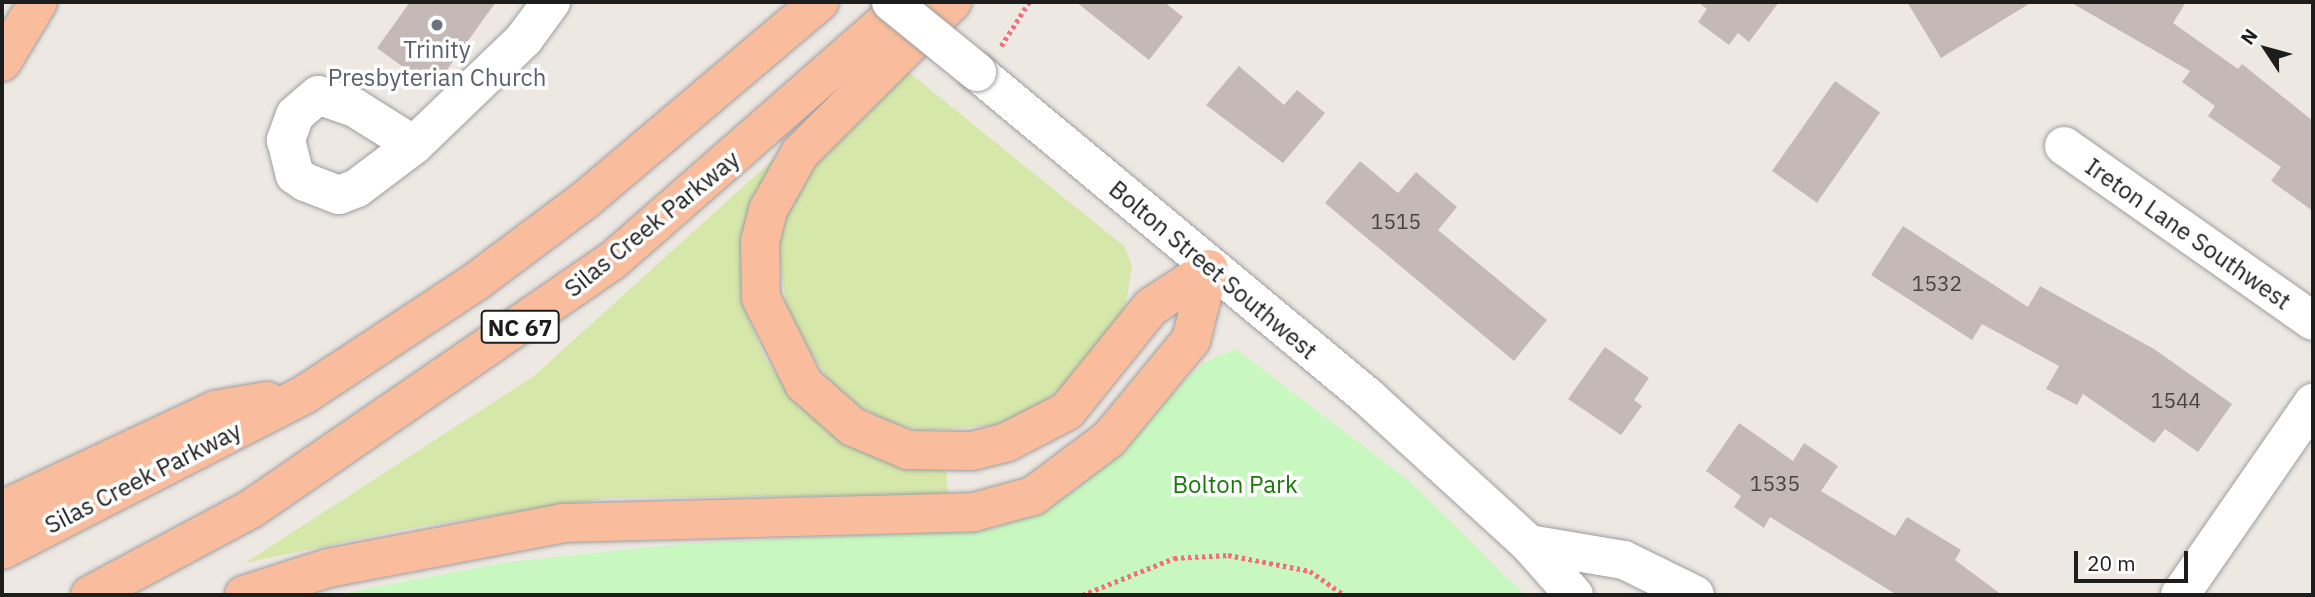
<!DOCTYPE html>
<html>
<head>
<meta charset="utf-8">
<style>
  body { margin:0 }
  #map { position:relative; width:2315px; height:597px; overflow:hidden; background:#eee8e3; font-family:"IBM Plex Sans",sans-serif }
  div>[style] { position:absolute }
  [style*='--x'] { left:calc(var(--x)*1px); top:calc(var(--y)*1px); width:calc(var(--w)*1px); rotate:calc(var(--a)*1deg) }
  .grass>* { inset:0; background:#d6e7aa }
  .park>* { inset:0; background:#c8f8c0 }
  .building>* { inset:0; background:#c5b9b7; transform-origin:0 0 }
  .path>* { height:4.5px; margin-top:-2.25px; transform-origin:0; background:repeating-linear-gradient(90deg,#f66c7c 0 3.5px,transparent 0 7px) }
  .roads { filter:drop-shadow(0 0 2px #9e9e9e) drop-shadow(0 0 2px #9e9e9e) }
  .minor>* { height:38px; margin:-19px; padding:0 19px; transform-origin:19px; border-radius:19px; background:#fff }
  .major>* { height:38px; margin:-19px; padding:0 19px; transform-origin:19px; border-radius:19px; background:#f9bd9d }
  .bridges { filter:drop-shadow(0 0 2px #9e9e9e) drop-shadow(0 0 2px #9e9e9e) }
  .minor-bridge>* { height:38px; margin:-19px; padding:0 19px; transform-origin:19px; border-radius:19px; background:#fff }
  .dots>* { width:19px; height:19px; translate:-50% -50%; box-sizing:border-box; border:4px solid #fff; border-radius:50% }
  span { translate:-50% -50%; white-space:nowrap; text-align:center; line-height:1.15; -webkit-text-stroke:7px #fff; paint-order:stroke }
  .number-label { font-size:21px; color:#474444 }
  .number-label span { -webkit-text-stroke-width:0 }
  .shield-label span { padding:2px 5px; background:#fff; border:2px solid; border-radius:5px; -webkit-text-stroke-width:0 }
  .shield-label { font-size:23px; color:#1d1d1d; font-weight:700 }
  .worship-label { font-size:24px; color:#5b616d }
  .street-label { font-size:24px; color:#1d1d1d }
  .park-label { font-size:24px; color:#1d780e }
  .frame { position:absolute; inset:0; border:4px solid #1d1d1d; pointer-events:none }
  .north { position:absolute; left:2231px; top:14px; width:70px; height:70px; -webkit-text-stroke:5px #fff; paint-order:stroke; rotate:306deg; font-size:19px; font-weight:700; line-height:28px; text-align:center; color:#1d1d1d }
  .north::after { content:''; display:block; margin:auto; width:24px; height:32px; background:#1d1d1d; clip-path:polygon(50% 0,100% 100%,50% 72%,0 100%) }
  .scale { position:absolute; left:2074px; top:551px; width:114px; height:32px; box-sizing:border-box; border:4px solid #1d1d1d; border-top:0; padding-left:9px; font-size:21px; line-height:24px; white-space:nowrap; color:#1d1d1d; -webkit-text-stroke:5px #fff; paint-order:stroke }
</style>
</head>
<body>
<div id="map">
  <div class="grass">
    <div style="clip-path:polygon(906px 70px,1125px 247px,1132px 267px,1124px 314px,1065px 385px,1033px 410px,995px 425px,921px 431px,884px 420px,850px 401px,826px 376px,787px 313px,778px 241px,790px 194px,810px 159px)"></div>
    <div style="clip-path:polygon(778px 155px,742px 261px,748px 318px,766px 360px,798px 402px,946px 466px,948px 495px,608px 498px,411px 528px,245px 563px,534px 376px)"></div>
  </div>
  <div class="park">
    <div style="clip-path:polygon(1236px 349px,1408px 480px,1525px 595px,334px 595px,507px 562px,680px 544px,995px 529px,1078px 489px,1204px 362px)"></div>
  </div>
  <div class="building">
    <div style="clip-path:polygon(410px 2px,496px 2px,433px 89px,377px 48px)"></div>
    <div style="clip-path:polygon(1076px 2px,1164px 2px,1183px 17px,1149px 60px)"></div>
    <div style="clip-path:polygon(1698px 2px,1779px 2px,1749px 42px,1738px 33px,1729px 45px,1698px 22px,1707px 9px)"></div>
    <div style="clip-path:polygon(1907px 2px,2032px 2px,1941px 58px)"></div>
    <div style="clip-path:polygon(2070px 2px,2186px 2px,2173px 23px,2238px 69px,2242px 64px,2313px 121px,2313px 211px,2271px 181px,2281px 167px,2208px 116px,2215px 106px,2182px 82px,2190px 71px)"></div>
    <div style="clip-path:polygon(1239px 66px,1284px 105px,1297px 90px,1325px 113px,1283px 163px,1206px 105px)"></div>
    <div style="left:1835px;top:81px;width:55px;height:110px;rotate:35deg"></div>
    <div style="clip-path:polygon(1360px 161px,1398px 193px,1416px 172px,1457px 207px,1438px 230px,1547px 320px,1514px 361px,1325px 203px)"></div>
    <div style="clip-path:polygon(1903px 226px,2028px 307px,2040px 286px,2154px 349px,2232px 404px,2198px 452px,2165px 429px,2154px 443px,2083px 394px,2077px 405px,2046px 389px,2059px 366px,1982px 324px,1972px 340px,1871px 275px)"></div>
    <div style="clip-path:polygon(1605px 347px,1649px 378px,1634px 400px,1642px 406px,1621px 435px,1568px 399px)"></div>
    <div style="clip-path:polygon(1739px 423px,1793px 461px,1804px 443px,1838px 466px,1821px 491px,1895px 536px,1907px 517px,1961px 550px,1955px 560px,2002px 595px,1897px 595px,1770px 517px,1764px 528px,1734px 507px,1741px 496px,1706px 471px)"></div>
  </div>
  <div class="path">
    <div style="--x:1001;--y:46;--w:52;--a:-57.5"></div>
    <div style="--x:1082;--y:595;--w:99;--a:-21.9"></div>
    <div style="--x:1174;--y:558;--w:54;--a:-3.2"></div>
    <div style="--x:1228;--y:555;--w:84;--a:11"></div>
    <div style="--x:1310;--y:571;--w:42;--a:35.2"></div>
  </div>
  <div class="roads">
    <div class="minor">
      <div style="--x:977;--y:72;--w:508;--a:39.73"></div>
      <div style="--x:1368;--y:397;--w:218;--a:42.4"></div>
      <div style="--x:1529;--y:544;--w:68;--a:48.6"></div>
      <div style="--x:414;--y:145;--w:70;--a:-147.9"></div>
      <div style="--x:355;--y:108;--w:39;--a:-161"></div>
      <div style="--x:318;--y:95;--w:30;--a:139"></div>
      <div style="--x:295;--y:115;--w:27;--a:110"></div>
      <div style="--x:286;--y:140;--w:36;--a:76"></div>
      <div style="--x:295;--y:175;--w:12;--a:35"></div>
      <div style="--x:305;--y:182;--w:36;--a:21"></div>
      <div style="--x:339;--y:195;--w:19;--a:-21"></div>
      <div style="--x:357;--y:188;--w:71;--a:-37"></div>
      <div style="--x:414;--y:145;--w:153;--a:-43.9"></div>
      <div style="--x:524;--y:39;--w:46;--a:-53.9"></div>
      <div style="--x:2064;--y:146;--w:304;--a:35.1"></div>
      <div style="--x:1529;--y:544;--w:96;--a:9.6"></div>
      <div style="--x:1624;--y:560;--w:79;--a:26.2"></div>
      <div style="--x:2180;--y:595;--w:234;--a:-55.3"></div>
    </div>
    <div class="major">
      <div style="--x:952;--y:2;--w:214;--a:135.2"></div>
      <div style="--x:800;--y:153;--w:65;--a:119.3"></div>
      <div style="--x:768;--y:210;--w:32;--a:104"></div>
      <div style="--x:760;--y:241;--w:57;--a:89"></div>
      <div style="--x:761;--y:298;--w:96;--a:63.4"></div>
      <div style="--x:804;--y:384;--w:65;--a:41.3"></div>
      <div style="--x:853;--y:427;--w:60;--a:22.7"></div>
      <div style="--x:908;--y:450;--w:64;--a:0.9"></div>
      <div style="--x:972;--y:451;--w:36;--a:-14"></div>
      <div style="--x:1007;--y:442;--w:68;--a:-27.3"></div>
      <div style="--x:1067;--y:411;--w:134;--a:-51.1"></div>
      <div style="--x:1151;--y:307;--w:69;--a:-33.2"></div>
      <div style="--x:2;--y:62;--w:70;--a:-59"></div>
      <div style="--x:2;--y:510;--w:235;--a:-25.1"></div>
      <div style="--x:215;--y:410;--w:53;--a:-9.8"></div>
      <div style="--x:2;--y:550;--w:339;--a:-27.2"></div>
      <div style="--x:304;--y:395;--w:204;--a:-33.4"></div>
      <div style="--x:474;--y:283;--w:139;--a:-36.8"></div>
      <div style="--x:585;--y:200;--w:307;--a:-40.2"></div>
      <div style="--x:90;--y:595;--w:183;--a:-28.1"></div>
      <div style="--x:251;--y:509;--w:437;--a:-34.5"></div>
      <div style="--x:611;--y:262;--w:395;--a:-41.2"></div>
      <div style="--x:244;--y:595;--w:88;--a:-17.8"></div>
      <div style="--x:328;--y:568;--w:239;--a:-10.8"></div>
      <div style="--x:563;--y:523;--w:411;--a:-1.5"></div>
      <div style="--x:974;--y:512;--w:61;--a:-15.2"></div>
      <div style="--x:1033;--y:496;--w:95;--a:-36.9"></div>
      <div style="--x:1109;--y:439;--w:129;--a:-50.4"></div>
      <div style="--x:1191;--y:340;--w:73;--a:-75.8"></div>
    </div>
  </div>
  <div class="bridges">
    <div class="minor-bridge">
      <div style="--x:891;--y:2;--w:111;--a:39.1"></div>
    </div>
  </div>
  <div class="dots">
    <div style="left:437px;top:25px;background:#6b7280"></div>
  </div>
  <div class="number-label">
    <span style="left:1396px;top:221px">1515</span>
    <span style="left:1937px;top:283px">1532</span>
    <span style="left:2176px;top:400px">1544</span>
    <span style="left:1775px;top:483px">1535</span>
  </div>
  <div class="shield-label">
    <span style="left:520px;top:327px">NC 67</span>
  </div>
  <div class="worship-label">
    <span style="left:437px;top:64px">Trinity<br>Presbyterian Church</span>
  </div>
  <div class="street-label">
    <span style="left:652px;top:224px;rotate:-39deg">Silas Creek Parkway</span>
    <span style="left:2188px;top:234px;rotate:35deg">Ireton Lane Southwest</span>
    <span style="left:1213px;top:270px;rotate:40deg">Bolton Street Southwest</span>
    <span style="left:143px;top:478px;rotate:-27deg">Silas Creek Parkway</span>
  </div>
  <div class="park-label">
    <span style="left:1235px;top:485px">Bolton Park</span>
  </div>
  <div class="frame"></div>
  <div class="north">N</div>
  <div class="scale">20 m</div>
</div>
</body>
</html>
